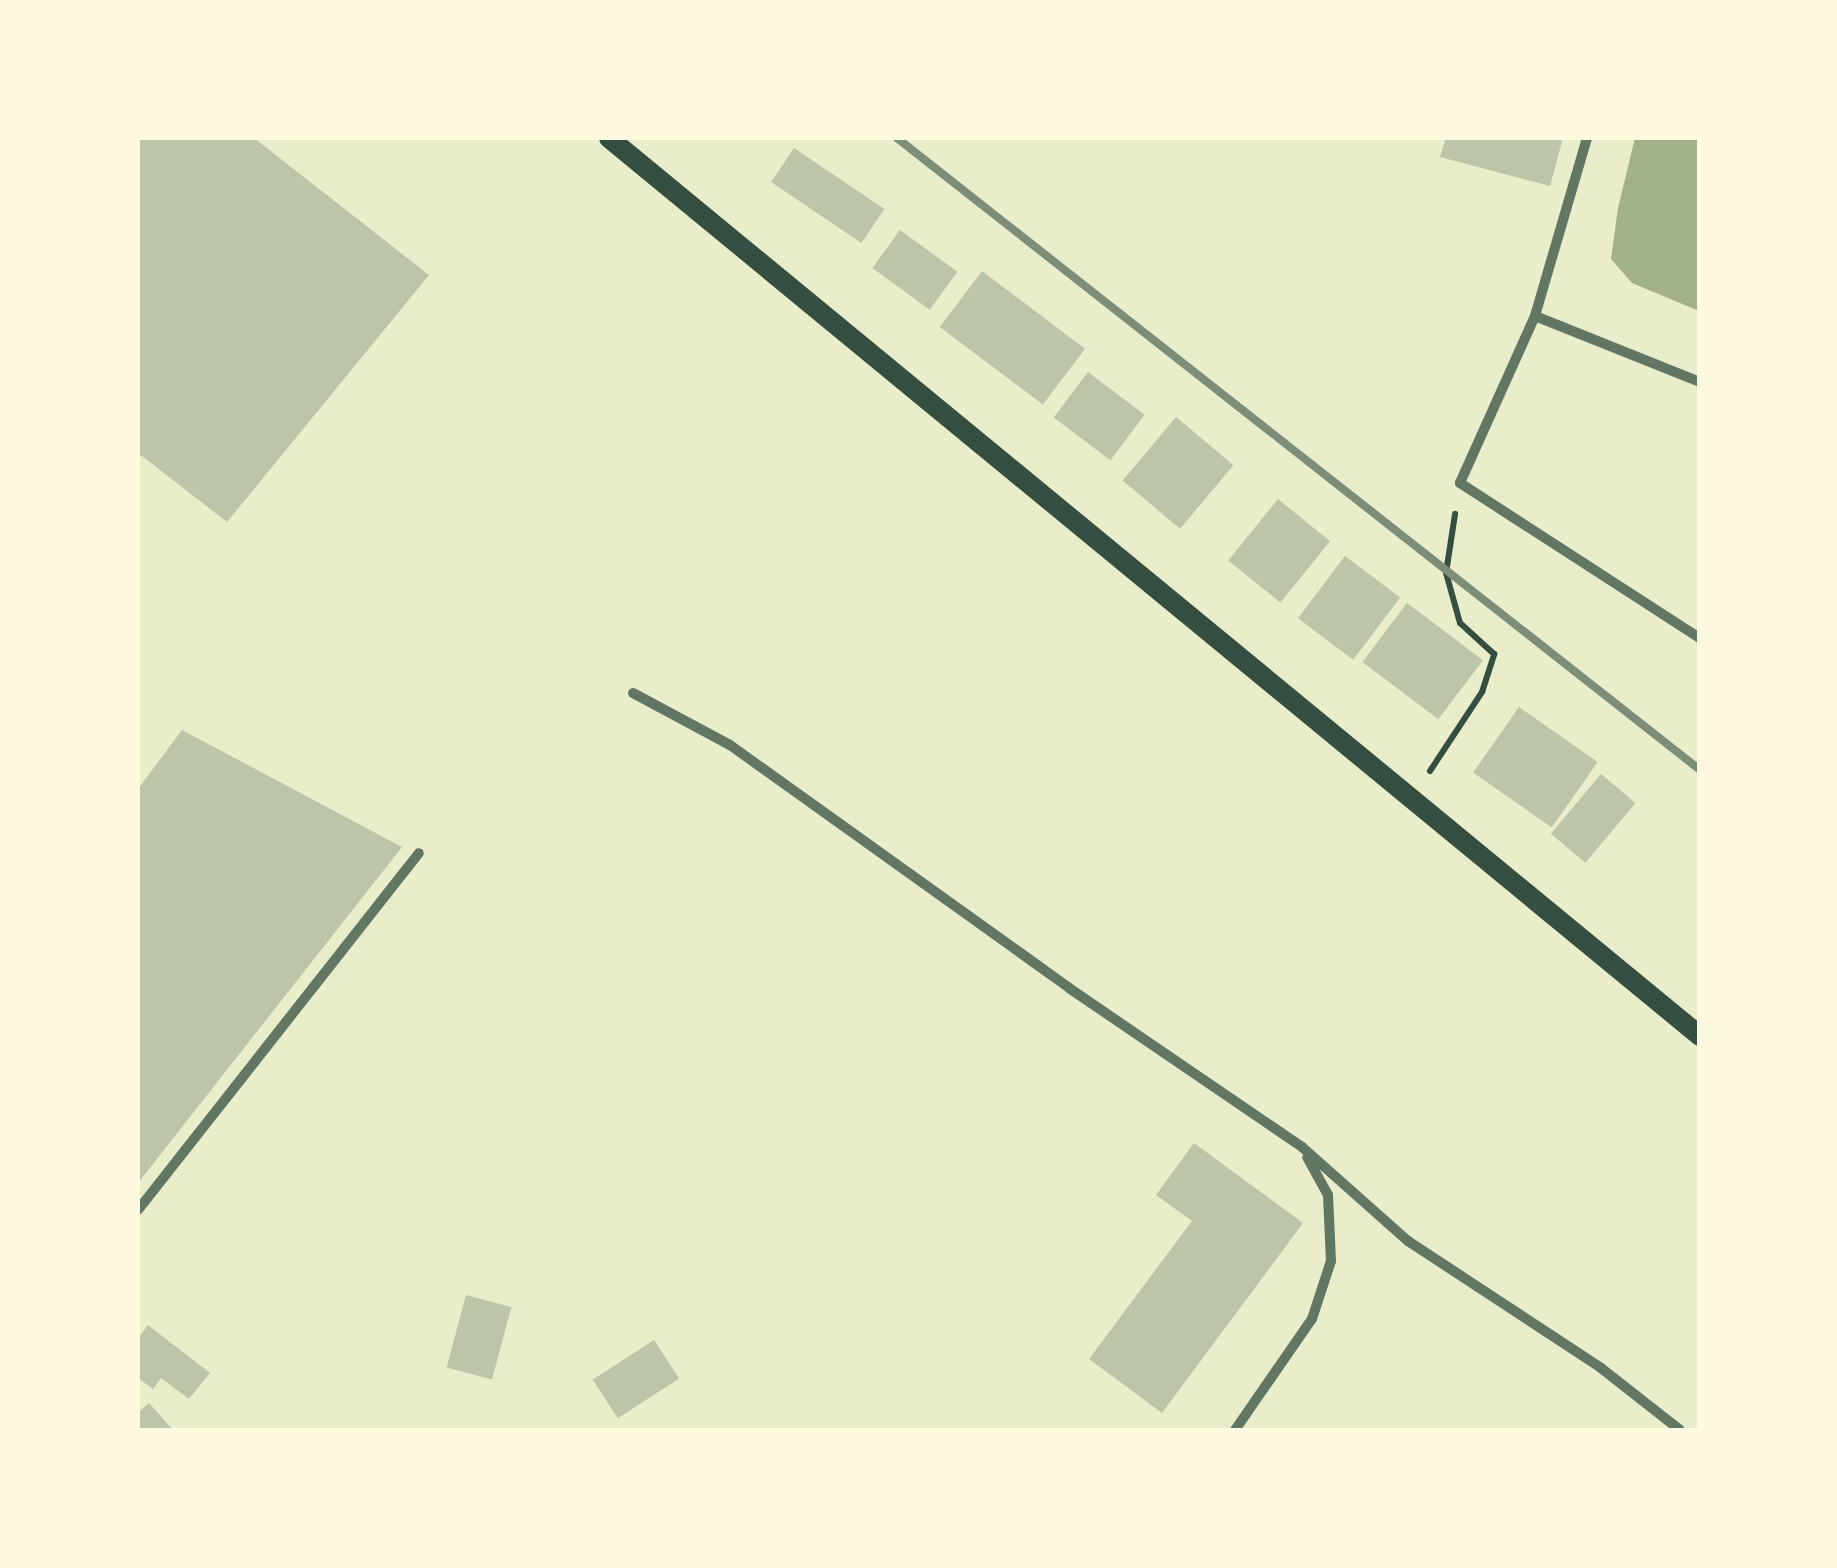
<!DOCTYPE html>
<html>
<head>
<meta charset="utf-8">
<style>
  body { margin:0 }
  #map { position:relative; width:1837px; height:1568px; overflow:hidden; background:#e9edc9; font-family:Bitter,serif }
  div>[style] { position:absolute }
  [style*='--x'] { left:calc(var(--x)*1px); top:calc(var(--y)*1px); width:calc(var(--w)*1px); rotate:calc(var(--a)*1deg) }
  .water>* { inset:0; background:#a3b18a }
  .building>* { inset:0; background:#bcc5a7; transform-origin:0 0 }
  .path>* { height:6px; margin:-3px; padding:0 3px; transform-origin:3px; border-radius:3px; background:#344e41 }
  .minor>* { height:10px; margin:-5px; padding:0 5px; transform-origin:5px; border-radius:5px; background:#617663 }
  .secondary>* { height:20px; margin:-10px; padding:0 10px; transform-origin:10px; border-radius:10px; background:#344e41 }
  .rail>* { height:8px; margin:-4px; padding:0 4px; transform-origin:4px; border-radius:4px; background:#7c8e77 }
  span { translate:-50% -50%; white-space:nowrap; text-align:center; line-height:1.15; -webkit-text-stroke:10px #fefae0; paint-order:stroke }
  .frame { position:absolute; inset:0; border:140px solid #fefae0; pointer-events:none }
</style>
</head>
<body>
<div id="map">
  <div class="water">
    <div style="clip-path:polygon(1635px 138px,1699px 138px,1699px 311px,1632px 283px,1611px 259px,1618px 208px)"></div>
  </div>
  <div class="building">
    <div style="clip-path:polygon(138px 138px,254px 138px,429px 275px,227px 522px,138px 453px)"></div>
    <div style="clip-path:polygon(1446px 138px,1563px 138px,1550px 186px,1440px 157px)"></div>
    <div style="left:794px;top:148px;width:109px;height:41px;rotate:34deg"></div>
    <div style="left:900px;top:230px;width:71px;height:47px;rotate:36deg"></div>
    <div style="left:982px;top:271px;width:129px;height:70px;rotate:37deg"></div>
    <div style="left:1088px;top:372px;width:71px;height:57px;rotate:37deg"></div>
    <div style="left:1176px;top:417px;width:75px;height:83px;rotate:40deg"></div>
    <div style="left:1278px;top:499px;width:67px;height:79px;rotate:39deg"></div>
    <div style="left:1345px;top:556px;width:69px;height:78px;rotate:37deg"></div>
    <div style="left:1407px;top:603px;width:95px;height:74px;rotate:37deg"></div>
    <div style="left:1519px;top:707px;width:96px;height:80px;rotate:35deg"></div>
    <div style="clip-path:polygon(182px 730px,402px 847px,138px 1183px,138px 789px)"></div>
    <div style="left:1601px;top:774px;width:45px;height:78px;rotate:40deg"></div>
    <div style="clip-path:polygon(1194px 1143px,1303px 1223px,1162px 1413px,1089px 1359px,1192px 1221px,1156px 1195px)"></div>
    <div style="left:466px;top:1295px;width:47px;height:75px;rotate:15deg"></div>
    <div style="clip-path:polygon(148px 1325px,210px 1373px,189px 1399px,161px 1378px,153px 1389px,138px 1378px,138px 1339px)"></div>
    <div style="left:654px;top:1340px;width:46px;height:73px;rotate:57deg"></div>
    <div style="clip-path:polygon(149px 1403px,173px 1430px,138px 1430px,138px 1413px)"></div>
  </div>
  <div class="path">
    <div style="--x:1430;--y:771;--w:95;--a:-56.6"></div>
    <div style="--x:1482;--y:692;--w:40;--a:-72"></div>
    <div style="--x:1494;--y:654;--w:46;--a:-137.6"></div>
    <div style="--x:1460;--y:623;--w:52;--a:-105.6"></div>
    <div style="--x:1446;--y:573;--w:60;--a:-81.3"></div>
  </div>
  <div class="minor">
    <div style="--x:1587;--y:138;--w:185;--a:106.3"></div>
    <div style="--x:1535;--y:316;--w:183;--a:114.2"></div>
    <div style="--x:1460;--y:483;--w:286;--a:32.9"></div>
    <div style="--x:1535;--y:316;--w:178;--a:21.8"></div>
    <div style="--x:633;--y:693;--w:110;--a:28.2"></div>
    <div style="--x:730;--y:745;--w:417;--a:35.6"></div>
    <div style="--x:1069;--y:988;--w:282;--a:34.3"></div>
    <div style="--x:1302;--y:1147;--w:142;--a:41.6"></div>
    <div style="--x:1408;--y:1241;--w:231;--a:33.3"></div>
    <div style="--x:1601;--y:1368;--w:100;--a:38.1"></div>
    <div style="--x:138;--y:1210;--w:454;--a:-51.8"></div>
    <div style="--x:1235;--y:1430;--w:135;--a:-55.3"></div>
    <div style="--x:1312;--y:1319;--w:61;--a:-71.9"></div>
    <div style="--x:1331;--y:1261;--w:66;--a:-92.6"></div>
    <div style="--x:1328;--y:1195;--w:43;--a:-118.9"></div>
  </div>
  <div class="secondary">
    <div style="--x:609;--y:138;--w:1413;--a:39.46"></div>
  </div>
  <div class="rail">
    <div style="--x:897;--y:138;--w:1022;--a:38.2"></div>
  </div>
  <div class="frame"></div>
</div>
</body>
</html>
